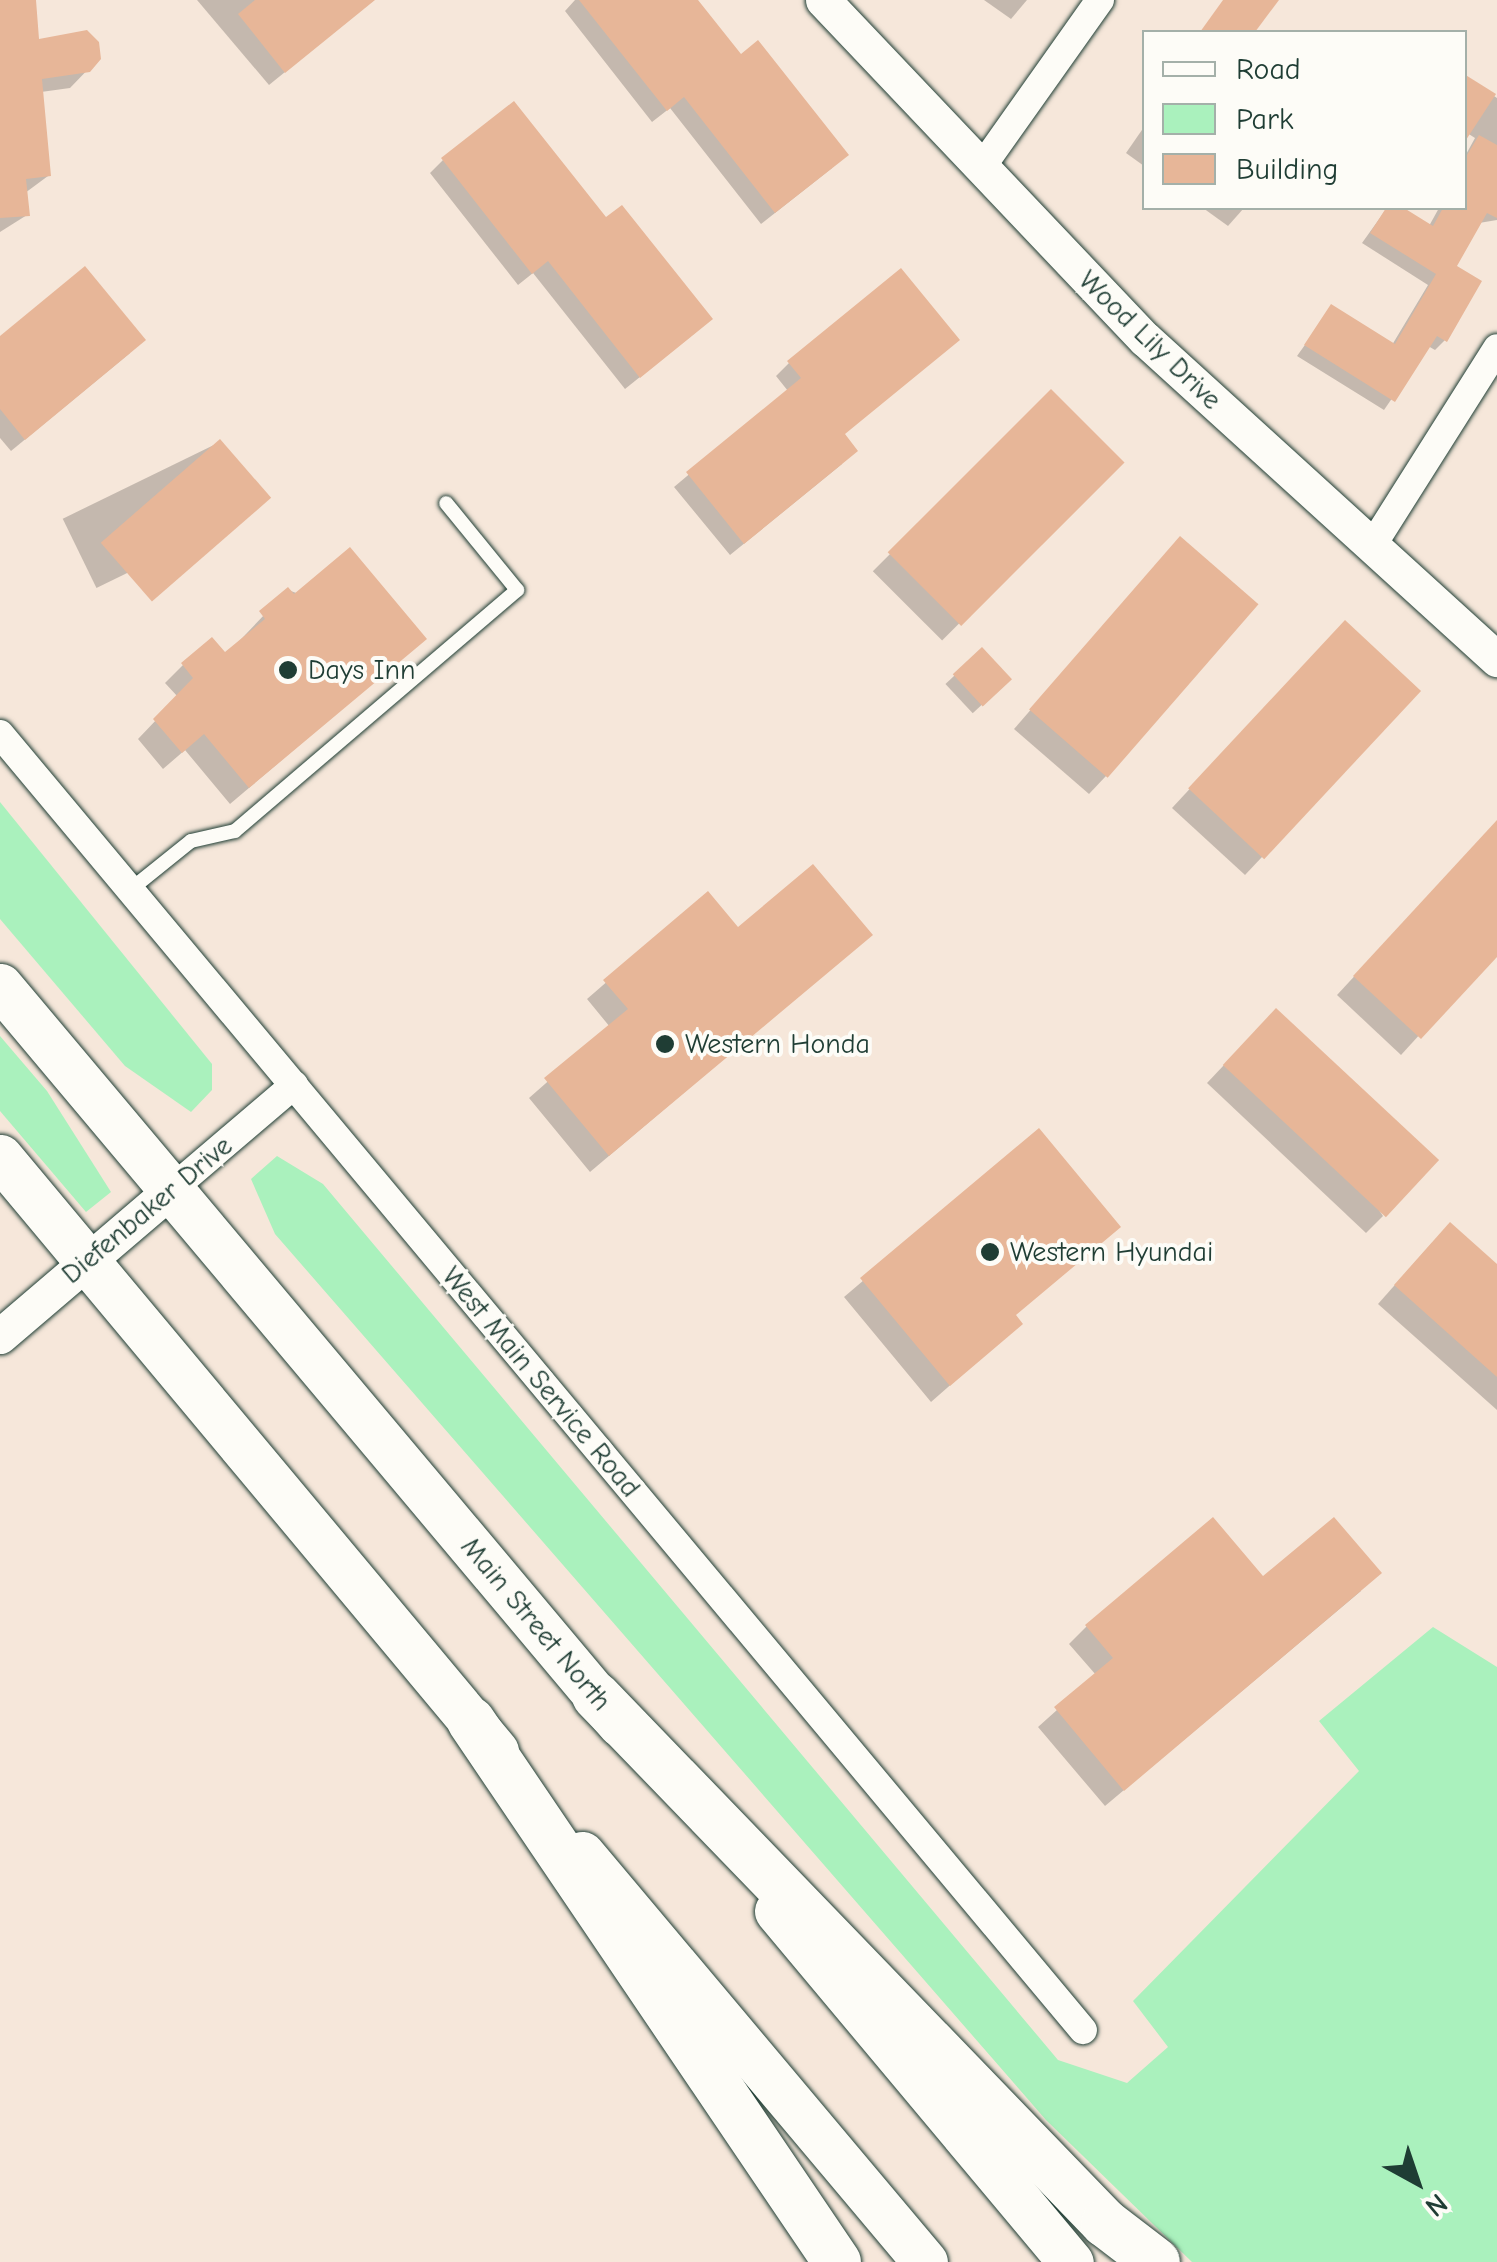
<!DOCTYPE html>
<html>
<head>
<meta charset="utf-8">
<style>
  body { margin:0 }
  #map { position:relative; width:1497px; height:2262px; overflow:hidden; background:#f6e7da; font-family:"Comic Neue",sans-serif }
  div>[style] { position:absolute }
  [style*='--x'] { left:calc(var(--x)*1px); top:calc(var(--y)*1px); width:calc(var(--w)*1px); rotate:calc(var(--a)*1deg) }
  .green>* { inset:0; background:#aaf1bd }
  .shadow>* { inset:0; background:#0003; transform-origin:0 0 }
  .building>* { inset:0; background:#e7b698; transform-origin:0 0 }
  .roads { filter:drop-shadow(0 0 2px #1f3d34) drop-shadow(0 0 2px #1f3d34) }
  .service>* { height:14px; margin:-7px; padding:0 7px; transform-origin:7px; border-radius:7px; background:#fdfcf7 }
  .minor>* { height:28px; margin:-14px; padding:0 14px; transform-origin:14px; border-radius:14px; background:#fdfcf7 }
  .tertiary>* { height:35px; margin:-17.5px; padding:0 17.5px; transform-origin:17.5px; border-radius:17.5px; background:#fdfcf7 }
  .primary>* { height:45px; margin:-22.5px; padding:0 22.5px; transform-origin:22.5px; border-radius:22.5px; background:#fdfcf7 }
  .trunk>* { height:48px; margin:-24px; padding:0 24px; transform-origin:24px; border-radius:24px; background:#fdfcf7 }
  .dots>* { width:28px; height:28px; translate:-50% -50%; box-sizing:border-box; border:5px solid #fdfcf7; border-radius:50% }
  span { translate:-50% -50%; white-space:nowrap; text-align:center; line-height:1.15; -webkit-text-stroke:8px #fdfcf7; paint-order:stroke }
  .street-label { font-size:28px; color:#1f3d34 }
  .poi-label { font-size:28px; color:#1f3d34 }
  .left { translate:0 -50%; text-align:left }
  .legend { position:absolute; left:1142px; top:30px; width:325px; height:180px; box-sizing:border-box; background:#fdfcf7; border:2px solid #a4b0a9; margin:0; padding:12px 18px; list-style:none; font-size:30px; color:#1f3d34 }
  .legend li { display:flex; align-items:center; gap:20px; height:50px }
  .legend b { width:50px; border:2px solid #a4b0a9 }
  .north { position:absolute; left:1367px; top:2132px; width:100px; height:100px; -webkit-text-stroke:8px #fdfcf7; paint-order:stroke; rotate:140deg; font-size:28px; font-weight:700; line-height:40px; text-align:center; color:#1f3d34 }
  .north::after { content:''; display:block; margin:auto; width:35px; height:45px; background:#1f3d34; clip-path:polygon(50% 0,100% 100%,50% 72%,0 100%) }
</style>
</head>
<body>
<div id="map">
  <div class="green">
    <div style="clip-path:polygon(0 802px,212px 1064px,212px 1090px,191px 1112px,125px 1066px,0 919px)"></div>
    <div style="clip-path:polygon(0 1036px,47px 1091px,111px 1192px,86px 1212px,0 1111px)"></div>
    <div style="clip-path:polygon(277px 1156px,323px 1184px,1058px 2060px,1127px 2083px,1168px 2047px,1133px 2001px,1359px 1771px,1319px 1721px,1433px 1627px,1497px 1667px,1497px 2262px,1192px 2262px,1046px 2120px,275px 1234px,251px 1179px)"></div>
  </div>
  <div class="shadow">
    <div style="clip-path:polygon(0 0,33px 0,37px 42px,98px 59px,70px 88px,41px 92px,48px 176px,25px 193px,27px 215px,0 232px)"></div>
    <div style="clip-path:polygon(197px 0,374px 0,269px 85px)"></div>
    <div style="clip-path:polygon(575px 0,695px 0,832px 168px,761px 224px,670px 108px,652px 122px,565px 11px)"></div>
    <div style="clip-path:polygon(984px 0,1027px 0,1011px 19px)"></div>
    <div style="clip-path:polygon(1468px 79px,1497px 98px,1497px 220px,1479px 223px,1453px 267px,1445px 340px,1435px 350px,1428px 346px,1384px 410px,1297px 356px,1332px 307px,1392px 345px,1428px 285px,1362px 243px,1387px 208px,1400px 208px,1429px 226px,1439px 208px,1464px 208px,1464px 158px,1475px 138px,1464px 131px)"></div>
    <div style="clip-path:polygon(1144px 127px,1144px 166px,1126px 153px)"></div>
    <div style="clip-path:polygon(443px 160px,696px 332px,625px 389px,533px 273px,518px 285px,430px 173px)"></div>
    <div style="clip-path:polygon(1203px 208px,1244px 208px,1228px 226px)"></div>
    <div style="clip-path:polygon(900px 272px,842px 435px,842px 464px,730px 555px,674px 487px,788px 391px,776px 376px,789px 363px)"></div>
    <div style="clip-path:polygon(0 339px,130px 353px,11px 451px,0 438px)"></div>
    <div style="left:1051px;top:393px;width:98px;height:252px;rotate:45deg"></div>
    <div style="left:220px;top:442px;width:77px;height:175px;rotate:64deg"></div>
    <div style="clip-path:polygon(1163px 557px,1106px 776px,1089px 794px,1014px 729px)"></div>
    <div style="clip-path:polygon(288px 590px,424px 639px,230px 804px,185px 750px,163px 769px,138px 739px,178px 697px,165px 683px,183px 665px,225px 656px)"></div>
    <div style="clip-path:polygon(1328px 640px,1262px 857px,1245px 875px,1172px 808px)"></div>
    <div style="left:982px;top:650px;width:40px;height:50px;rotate:47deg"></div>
    <div style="clip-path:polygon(1497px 822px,1497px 950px,1401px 1055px,1337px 995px)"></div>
    <div style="clip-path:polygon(708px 894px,738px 930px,870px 935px,590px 1172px,529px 1098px,610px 1027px,587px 999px)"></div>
    <div style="clip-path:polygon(1258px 1029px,1383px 1216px,1366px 1233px,1207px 1083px)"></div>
    <div style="clip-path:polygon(1038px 1132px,1014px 1316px,1020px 1324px,931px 1402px,844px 1297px)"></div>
    <div style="clip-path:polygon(1432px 1243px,1497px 1267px,1497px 1410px,1378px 1304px)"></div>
    <div style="clip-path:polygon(1263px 1580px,1361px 1591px,1105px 1806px,1038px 1727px,1096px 1675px,1069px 1644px,1087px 1626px)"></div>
  </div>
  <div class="building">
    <div style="clip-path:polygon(0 0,36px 0,39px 39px,87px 30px,99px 42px,101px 59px,90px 72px,42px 79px,51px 176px,26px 179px,30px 216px,0 218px)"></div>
    <div style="clip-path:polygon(255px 0,375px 0,285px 73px,238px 14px)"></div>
    <div style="clip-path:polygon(579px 0,698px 0,741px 54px,758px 40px,849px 155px,775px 213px,684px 97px,667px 111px)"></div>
    <div style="clip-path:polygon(1223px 0,1279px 0,1255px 32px,1200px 32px)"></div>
    <div style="clip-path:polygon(1464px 74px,1496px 94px,1464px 143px)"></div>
    <div style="clip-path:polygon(514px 101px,606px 217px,622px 205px,713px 319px,640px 378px,548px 261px,532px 274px,441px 158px)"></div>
    <div style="clip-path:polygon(1479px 135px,1497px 145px,1497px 218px,1487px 213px,1457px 266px,1482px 281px,1447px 342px,1437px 336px,1395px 402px,1304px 345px,1331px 304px,1395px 344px,1436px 274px,1370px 233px,1386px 208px,1404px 208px,1433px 226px,1443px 208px,1464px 208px,1464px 160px)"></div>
    <div style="clip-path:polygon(85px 266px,146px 340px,25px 440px,0 409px,0 336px)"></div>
    <div style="clip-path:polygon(901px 268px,960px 340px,845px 434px,858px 451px,744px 544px,686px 472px,801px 378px,787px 361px)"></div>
    <div style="left:1051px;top:389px;width:104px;height:231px;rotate:45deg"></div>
    <div style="left:220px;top:439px;width:78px;height:158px;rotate:49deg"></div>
    <div style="left:1180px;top:536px;width:104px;height:230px;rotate:41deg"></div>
    <div style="clip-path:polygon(350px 547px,427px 639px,249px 788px,204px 734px,182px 753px,153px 719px,193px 678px,181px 663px,212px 637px,225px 652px,265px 619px,259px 611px,288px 587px,294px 594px)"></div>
    <div style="left:1345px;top:620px;width:104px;height:230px;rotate:43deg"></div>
    <div style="left:982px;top:647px;width:44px;height:40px;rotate:47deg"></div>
    <div style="clip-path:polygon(1497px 820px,1497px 957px,1421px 1039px,1353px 976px)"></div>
    <div style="clip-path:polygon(813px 864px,873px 935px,609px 1156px,544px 1078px,628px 1009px,603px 980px,708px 891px,738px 927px)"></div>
    <div style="left:1276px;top:1008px;width:223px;height:78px;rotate:43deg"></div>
    <div style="clip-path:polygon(1039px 1128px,1121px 1227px,1016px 1315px,1023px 1324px,950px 1386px,860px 1278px)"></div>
    <div style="clip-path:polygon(1450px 1222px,1497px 1264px,1497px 1377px,1394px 1285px)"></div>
    <div style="clip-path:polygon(1213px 1517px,1263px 1576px,1334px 1517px,1382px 1573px,1124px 1791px,1054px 1707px,1113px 1658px,1085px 1625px)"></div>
  </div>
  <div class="roads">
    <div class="service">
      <div style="--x:130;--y:890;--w:78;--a:-38.8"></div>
      <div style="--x:191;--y:841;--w:45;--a:-12.8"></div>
      <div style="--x:235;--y:831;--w:371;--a:-40.5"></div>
      <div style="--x:517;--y:590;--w:112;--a:-129.2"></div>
    </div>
    <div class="minor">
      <div style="--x:981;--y:168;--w:206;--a:-54.7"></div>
      <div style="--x:1372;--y:546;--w:234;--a:-57.7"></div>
      <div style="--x:0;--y:734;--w:1689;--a:50.12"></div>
      <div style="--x:171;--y:1190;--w:162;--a:-40.5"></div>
    </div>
    <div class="tertiary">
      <div style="--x:823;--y:0;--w:468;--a:46.5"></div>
      <div style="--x:1145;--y:339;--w:476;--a:42.3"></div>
      <div style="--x:0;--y:1336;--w:225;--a:-40.5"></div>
    </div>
    <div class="primary">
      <div style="--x:0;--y:986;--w:964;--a:49.97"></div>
      <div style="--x:0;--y:1157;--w:774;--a:50.14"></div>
      <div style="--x:582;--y:1854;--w:533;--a:49.95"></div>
      <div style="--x:777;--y:1911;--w:458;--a:50.1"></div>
    </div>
    <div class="trunk">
      <div style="--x:596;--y:1696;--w:733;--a:46"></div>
      <div style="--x:1105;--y:2223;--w:64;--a:37.4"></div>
      <div style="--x:471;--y:1721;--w:653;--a:55.92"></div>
    </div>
  </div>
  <div class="dots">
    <div style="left:288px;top:670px;background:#1f3d34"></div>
    <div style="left:665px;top:1044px;background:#1f3d34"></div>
    <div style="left:990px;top:1252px;background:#1f3d34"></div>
  </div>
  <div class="street-label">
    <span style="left:1150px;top:340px;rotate:44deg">Wood Lily Drive</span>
    <span style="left:147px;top:1210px;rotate:-40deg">Diefenbaker Drive</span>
    <span style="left:541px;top:1382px;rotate:50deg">West Main Service Road</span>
    <span style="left:536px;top:1624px;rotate:50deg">Main Street North</span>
  </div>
  <div class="poi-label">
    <span class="left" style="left:308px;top:670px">Days Inn</span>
    <span class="left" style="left:685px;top:1044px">Western Honda</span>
    <span class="left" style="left:1010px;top:1252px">Western Hyundai</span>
  </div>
  <ul class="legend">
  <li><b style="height:12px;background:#fdfcf7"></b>Road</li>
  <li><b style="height:28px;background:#aaf1bd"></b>Park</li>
  <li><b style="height:28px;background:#e7b698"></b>Building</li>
  </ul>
  <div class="north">N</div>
</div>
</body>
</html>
